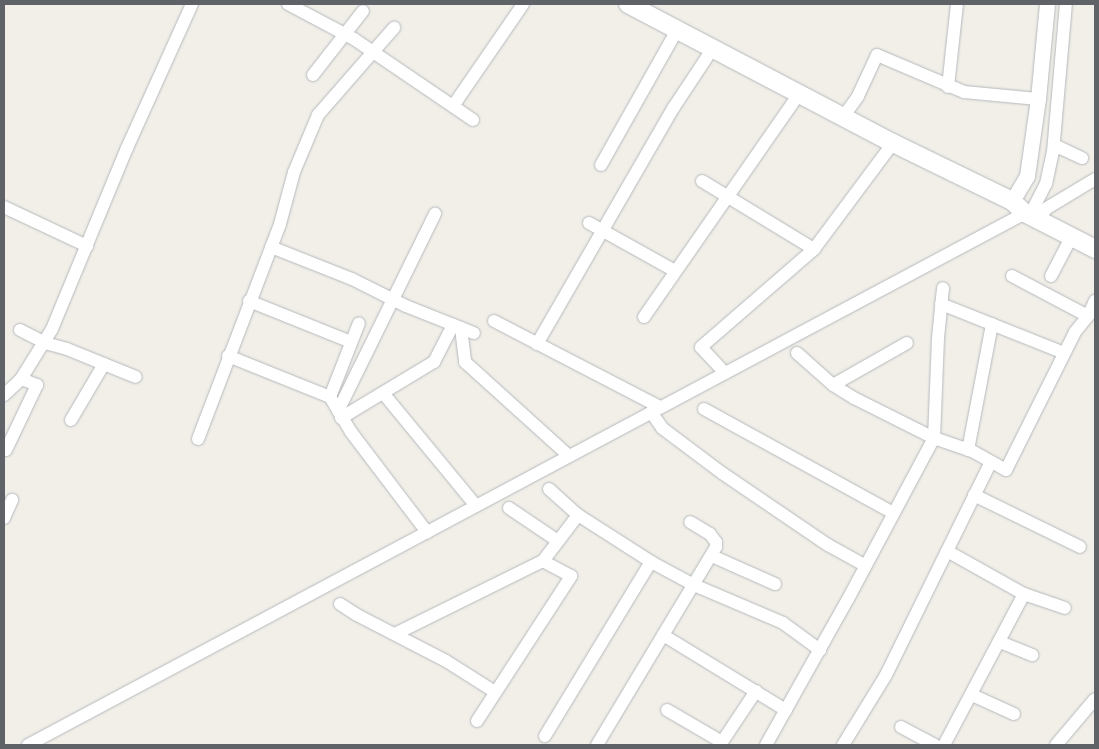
<!DOCTYPE html>
<html>
<head>
<meta charset="utf-8">
<style>
  body { margin:0 }
  #map { position:relative; width:1099px; height:749px; overflow:hidden; background:#f1efe8; font-family:Overpass,sans-serif }
  div>[style] { position:absolute }
  [style*='--x'] { left:calc(var(--x)*1px); top:calc(var(--y)*1px); width:calc(var(--w)*1px); rotate:calc(var(--a)*1deg) }
  .roads { filter:drop-shadow(0 0 1px #b5b8bc) drop-shadow(0 0 1px #b5b8bc) }
  .minor>* { height:12px; margin:-6px; padding:0 6px; transform-origin:6px; border-radius:6px; background:#fff }
  .tertiary>* { height:15px; margin:-7.5px; padding:0 7.5px; transform-origin:7.5px; border-radius:7.5px; background:#fff }
  .secondary>* { height:18px; margin:-9px; padding:0 9px; transform-origin:9px; border-radius:9px; background:#fff }
  span { translate:-50% -50%; white-space:nowrap; text-align:center; line-height:1.15; -webkit-text-stroke:4.5px #fff; paint-order:stroke }
  .frame { position:absolute; inset:0; border:5px solid #5f6368; pointer-events:none }
</style>
</head>
<body>
<div id="map">
  <div class="roads">
    <div class="minor">
      <div style="--x:288;--y:4;--w:75;--a:27.9"></div>
      <div style="--x:354;--y:39;--w:144;--a:34.2"></div>
      <div style="--x:313;--y:75;--w:81;--a:-52"></div>
      <div style="--x:948;--y:87;--w:83;--a:-83.8"></div>
      <div style="--x:453;--y:106;--w:124;--a:-55.5"></div>
      <div style="--x:843;--y:117;--w:26;--a:-54"></div>
      <div style="--x:858;--y:96;--w:45;--a:-65.1"></div>
      <div style="--x:877;--y:55;--w:95;--a:23"></div>
      <div style="--x:964;--y:92;--w:74;--a:5.4"></div>
      <div style="--x:1054;--y:145;--w:31;--a:25"></div>
      <div style="--x:601;--y:165;--w:155;--a:-60.6"></div>
      <div style="--x:702;--y:181;--w:131;--a:31.3"></div>
      <div style="--x:4;--y:207;--w:92;--a:25.2"></div>
      <div style="--x:1030;--y:215;--w:35;--a:-63"></div>
      <div style="--x:1046;--y:184;--w:33;--a:-78"></div>
      <div style="--x:1053;--y:152;--w:149;--a:-85"></div>
      <div style="--x:1038;--y:219;--w:14;--a:-51"></div>
      <div style="--x:1047;--y:208;--w:56;--a:-31.1"></div>
      <div style="--x:589;--y:223;--w:98;--a:29.2"></div>
      <div style="--x:271;--y:247;--w:87;--a:21.6"></div>
      <div style="--x:352;--y:279;--w:60;--a:26.6"></div>
      <div style="--x:406;--y:306;--w:73;--a:21.7"></div>
      <div style="--x:1012;--y:276;--w:86;--a:27.8"></div>
      <div style="--x:1051;--y:276;--w:45;--a:-62.3"></div>
      <div style="--x:249;--y:301;--w:110;--a:21.9"></div>
      <div style="--x:941;--y:304;--w:132;--a:21.7"></div>
      <div style="--x:644;--y:317;--w:272;--a:-55.2"></div>
      <div style="--x:494;--y:321;--w:187;--a:27.4"></div>
      <div style="--x:461;--y:328;--w:34;--a:83"></div>
      <div style="--x:465;--y:362;--w:140;--a:42.1"></div>
      <div style="--x:20;--y:330;--w:28;--a:27"></div>
      <div style="--x:45;--y:343;--w:23;--a:15"></div>
      <div style="--x:67;--y:349;--w:74;--a:22.1"></div>
      <div style="--x:537;--y:344;--w:274;--a:-60"></div>
      <div style="--x:674;--y:107;--w:71;--a:-56.5"></div>
      <div style="--x:797;--y:353;--w:48;--a:41.6"></div>
      <div style="--x:833;--y:385;--w:25;--a:32"></div>
      <div style="--x:854;--y:398;--w:89;--a:26.6"></div>
      <div style="--x:934;--y:438;--w:40;--a:18.9"></div>
      <div style="--x:972;--y:451;--w:39;--a:29"></div>
      <div style="--x:1006;--y:470;--w:154;--a:-63.4"></div>
      <div style="--x:1075;--y:332;--w:21;--a:-51"></div>
      <div style="--x:1088;--y:316;--w:17;--a:-65"></div>
      <div style="--x:228;--y:356;--w:110;--a:21.9"></div>
      <div style="--x:330;--y:397;--w:41;--a:59"></div>
      <div style="--x:351;--y:432;--w:126;--a:52.8"></div>
      <div style="--x:725;--y:373;--w:35;--a:-133"></div>
      <div style="--x:701;--y:347;--w:150;--a:-40.9"></div>
      <div style="--x:814;--y:249;--w:132;--a:-53.3"></div>
      <div style="--x:833;--y:385;--w:85;--a:-29.6"></div>
      <div style="--x:383;--y:393;--w:146;--a:50.5"></div>
      <div style="--x:4;--y:395;--w:23;--a:-43"></div>
      <div style="--x:21;--y:379;--w:59;--a:-58.2"></div>
      <div style="--x:52;--y:329;--w:196;--a:-67.5"></div>
      <div style="--x:127;--y:148;--w:158;--a:-65.7"></div>
      <div style="--x:330;--y:397;--w:79;--a:-68.6"></div>
      <div style="--x:704;--y:409;--w:216;--a:28.8"></div>
      <div style="--x:338;--y:411;--w:220;--a:-63.8"></div>
      <div style="--x:651;--y:412;--w:19;--a:55"></div>
      <div style="--x:662;--y:428;--w:75;--a:36.9"></div>
      <div style="--x:722;--y:473;--w:128;--a:34.2"></div>
      <div style="--x:828;--y:545;--w:43;--a:28.9"></div>
      <div style="--x:341;--y:418;--w:109;--a:-31.1"></div>
      <div style="--x:434;--y:362;--w:42;--a:-62.8"></div>
      <div style="--x:71;--y:420;--w:65;--a:-59.5"></div>
      <div style="--x:198;--y:439;--w:230;--a:-69.1"></div>
      <div style="--x:280;--y:224;--w:54;--a:-74.9"></div>
      <div style="--x:294;--y:172;--w:62;--a:-67.2"></div>
      <div style="--x:318;--y:115;--w:116;--a:-48.9"></div>
      <div style="--x:6;--y:450;--w:72;--a:-64.5"></div>
      <div style="--x:37;--y:385;--w:17;--a:-159"></div>
      <div style="--x:968;--y:450;--w:128;--a:-79.2"></div>
      <div style="--x:549;--y:489;--w:39;--a:42"></div>
      <div style="--x:578;--y:515;--w:89;--a:32.6"></div>
      <div style="--x:653;--y:563;--w:47;--a:28.2"></div>
      <div style="--x:694;--y:585;--w:97;--a:23.1"></div>
      <div style="--x:783;--y:623;--w:46;--a:36.1"></div>
      <div style="--x:974;--y:495;--w:118;--a:26.1"></div>
      <div style="--x:509;--y:508;--w:59;--a:34"></div>
      <div style="--x:4;--y:518;--w:20;--a:-66"></div>
      <div style="--x:947;--y:551;--w:88;--a:29.2"></div>
      <div style="--x:1024;--y:594;--w:43;--a:18.9"></div>
      <div style="--x:712;--y:556;--w:69;--a:24"></div>
      <div style="--x:340;--y:604;--w:20;--a:33"></div>
      <div style="--x:357;--y:615;--w:100;--a:27.3"></div>
      <div style="--x:446;--y:661;--w:58;--a:32.3"></div>
      <div style="--x:395;--y:634;--w:165;--a:-26.3"></div>
      <div style="--x:543;--y:561;--w:58;--a:-52.7"></div>
      <div style="--x:663;--y:635;--w:144;--a:31.4"></div>
      <div style="--x:1000;--y:642;--w:35;--a:22"></div>
      <div style="--x:972;--y:695;--w:46;--a:24.3"></div>
      <div style="--x:667;--y:710;--w:64;--a:30.2"></div>
      <div style="--x:477;--y:721;--w:173;--a:-57"></div>
      <div style="--x:571;--y:576;--w:32;--a:-152"></div>
      <div style="--x:901;--y:727;--w:38;--a:28"></div>
      <div style="--x:545;--y:736;--w:204;--a:-58.7"></div>
      <div style="--x:28;--y:745;--w:1130;--a:-28.08"></div>
      <div style="--x:597;--y:745;--w:231;--a:-59"></div>
      <div style="--x:716;--y:547;--w:5;--a:-90"></div>
      <div style="--x:716;--y:542;--w:10;--a:-127"></div>
      <div style="--x:710;--y:534;--w:23;--a:-149"></div>
      <div style="--x:720;--y:745;--w:65;--a:-56.3"></div>
      <div style="--x:766;--y:745;--w:167;--a:-60.7"></div>
      <div style="--x:848;--y:599;--w:183;--a:-61.9"></div>
      <div style="--x:934;--y:438;--w:100;--a:-87.7"></div>
      <div style="--x:938;--y:338;--w:50;--a:-84.3"></div>
      <div style="--x:843;--y:745;--w:82;--a:-58.4"></div>
      <div style="--x:886;--y:675;--w:237;--a:-63.8"></div>
      <div style="--x:944;--y:745;--w:171;--a:-62.1"></div>
      <div style="--x:1056;--y:745;--w:60;--a:-49.7"></div>
    </div>
    <div class="tertiary">
      <div style="--x:1012;--y:201;--w:29;--a:-59"></div>
      <div style="--x:1027;--y:176;--w:78;--a:-81.9"></div>
      <div style="--x:1038;--y:99;--w:95;--a:-84.6"></div>
    </div>
    <div class="secondary">
      <div style="--x:628;--y:4;--w:299;--a:27.7"></div>
      <div style="--x:893;--y:143;--w:132;--a:26"></div>
      <div style="--x:1012;--y:201;--w:18;--a:43"></div>
      <div style="--x:1025;--y:213;--w:79;--a:27.2"></div>
    </div>
  </div>
  <div class="frame"></div>
</div>
</body>
</html>
